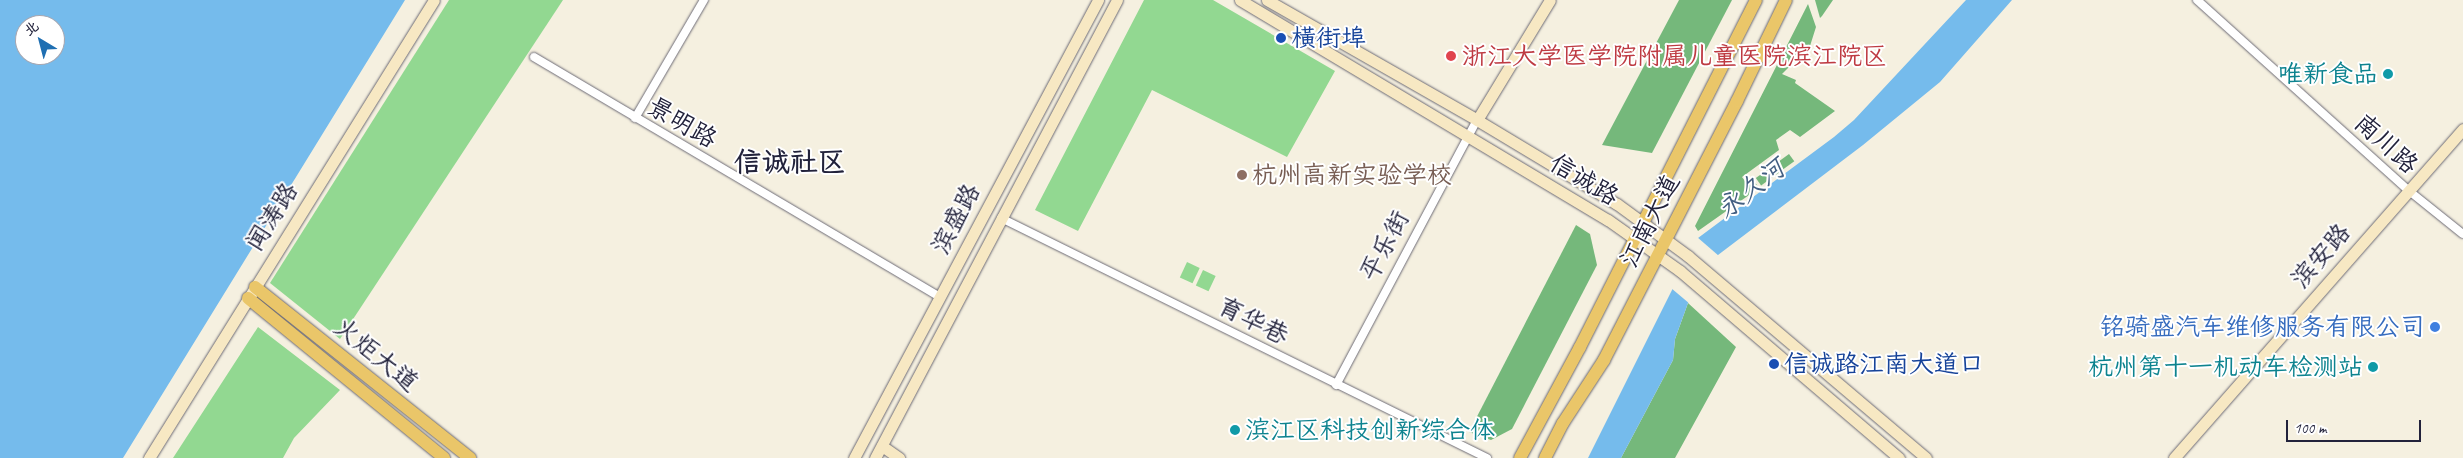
<!DOCTYPE html>
<html>
<head>
<meta charset="utf-8">
<style>
  body { margin:0 }
  #map { position:relative; width:2463px; height:458px; overflow:hidden; background:#f5f0e0; font-family:Caveat,"LXGW WenKai TC",sans-serif }
  div>[style] { position:absolute }
  [style*='--x'] { left:calc(var(--x)*1px); top:calc(var(--y)*1px); width:calc(var(--w)*1px); rotate:calc(var(--a)*1deg) }
  .green>* { inset:0; background:#92d891; transform-origin:0 0 }
  .forest>* { inset:0; background:#75b87b; transform-origin:0 0 }
  .water>* { inset:0; background:#75bbec }
  .pier>* { inset:0; background:#f5f0e0 }
  .roads { filter:drop-shadow(0 0 1px #6c6a75) drop-shadow(0 0 1px #6c6a75) }
  .street>* { height:8px; margin:-4px; padding:0 4px; transform-origin:4px; border-radius:4px; background:#fff }
  .secondary>* { height:11px; margin:-5.5px; padding:0 5.5px; transform-origin:5.5px; border-radius:5.5px; background:#f7e8c3 }
  .primary>* { height:12px; margin:-6px; padding:0 6px; transform-origin:6px; border-radius:6px; background:#eac669 }
  .dots>* { width:14px; height:14px; translate:-50% -50%; box-sizing:border-box; border:2px solid #fff; border-radius:50% }
  span { translate:-50% -50%; white-space:nowrap; text-align:center; line-height:1.15; -webkit-text-stroke:4px #fff; paint-order:stroke }
  .transit-label { font-size:25px; color:#164399 }
  .left { translate:0 -50%; text-align:left }
  .health-label { font-size:25px; color:#be3a42 }
  .culture-label { font-size:25px; color:#0d838f }
  .right { translate:-100% -50%; text-align:right }
  .street-label { font-size:25px; color:#22223b }
  .education-label { font-size:25px; color:#785e54 }
  .shop-label { font-size:25px; color:#366cbe }
  .water-label { font-size:26px; color:#435f82; font-style:italic }
  .quarter-label { font-size:28px; color:#22223b; font-weight:700 }
  .north { position:absolute; left:15px; top:15px; width:50px; height:50px; box-sizing:border-box; background:#fff; border:1px solid #a7a7b1; border-radius:50%; rotate:323deg; font-size:14px; font-weight:700; line-height:20px; text-align:center; color:#22223b }
  .north::after { content:''; display:block; margin:auto; width:18px; height:22px; background:#1f6fb2; clip-path:polygon(50% 0,100% 100%,50% 72%,0 100%) }
  .scale { position:absolute; left:2286px; top:420px; width:135px; height:22px; box-sizing:border-box; border:2px solid #22223b; border-top:0; padding-left:6px; font-size:15px; line-height:18px; white-space:nowrap; color:#22223b; -webkit-text-stroke:4px #fff; paint-order:stroke }
</style>
</head>
<body>
<div id="map">
  <div class="green">
    <div style="clip-path:polygon(449px 0,563px 0,340px 339px,270px 283px)"></div>
    <div style="clip-path:polygon(1144px 0,1213px 0,1335px 71px,1287px 157px,1152px 90px,1078px 231px,1035px 210px)"></div>
    <div style="left:1187px;top:262px;width:14px;height:17px;rotate:25deg"></div>
    <div style="left:1203px;top:270px;width:14px;height:17px;rotate:25deg"></div>
    <div style="clip-path:polygon(258px 327px,340px 390px,294px 438px,283px 458px,173px 458px)"></div>
  </div>
  <div class="forest">
    <div style="clip-path:polygon(1679px 0,1732px 0,1652px 153px,1602px 145px)"></div>
    <div style="clip-path:polygon(1833px 0,1822px 16px,1820px 18px,1815px 0)"></div>
    <div style="clip-path:polygon(1808px 4px,1816px 27px,1810px 46px,1782px 74px,1796px 80px,1795px 83px,1835px 111px,1800px 137px,1790px 130px,1776px 140px,1779px 150px,1742px 177px,1748px 185px,1754px 181px,1759px 188px,1698px 231px,1695px 226px)"></div>
    <div style="left:1789px;top:154px;width:9px;height:41px;rotate:54deg"></div>
    <div style="clip-path:polygon(1576px 225px,1590px 234px,1597px 265px,1512px 429px,1491px 440px,1469px 432px)"></div>
    <div style="clip-path:polygon(1688px 303px,1736px 347px,1675px 458px,1621px 458px,1673px 360px,1675px 339px)"></div>
  </div>
  <div class="water">
    <div style="clip-path:polygon(evenodd,0 0,405px 0,123px 458px,0 458px,0 0,25px 25px,55px 25px,55px 55px,25px 55px,25px 25px)"></div>
    <div style="clip-path:polygon(1966px 0,2012px 0,1940px 82px,1863px 145px,1718px 255px,1688px 303px,1675px 339px,1673px 360px,1621px 458px,1588px 458px,1698px 238px,1834px 137px,1854px 120px)"></div>
  </div>
  <div class="pier">
    <div style="clip-path:polygon(1697px 237px,1719px 256px,1690px 304px,1671px 288px)"></div>
  </div>
  <div class="roads">
    <div class="street">
      <div style="--x:2197;--y:0;--w:284;--a:42"></div>
      <div style="--x:2408;--y:190;--w:70;--a:38.7"></div>
      <div style="--x:534;--y:57;--w:472;--a:30.6"></div>
      <div style="--x:635;--y:118;--w:137;--a:-59.7"></div>
      <div style="--x:1001;--y:218;--w:542;--a:26.28"></div>
      <div style="--x:1336;--y:385;--w:300;--a:-62"></div>
    </div>
    <div class="secondary">
      <div style="--x:1240;--y:0;--w:429;--a:30.9"></div>
      <div style="--x:1608;--y:220;--w:88;--a:35.3"></div>
      <div style="--x:1680;--y:271;--w:288;--a:40.5"></div>
      <div style="--x:1267;--y:0;--w:242;--a:29.7"></div>
      <div style="--x:1477;--y:120;--w:163;--a:31"></div>
      <div style="--x:1617;--y:204;--w:88;--a:36.2"></div>
      <div style="--x:1688;--y:256;--w:312;--a:40.3"></div>
      <div style="--x:1477;--y:120;--w:140;--a:-58.7"></div>
      <div style="--x:882;--y:446;--w:21;--a:35"></div>
      <div style="--x:149;--y:458;--w:539;--a:-58.11"></div>
      <div style="--x:854;--y:458;--w:519;--a:-61.95"></div>
      <div style="--x:875;--y:458;--w:518;--a:-62.15"></div>
      <div style="--x:2174;--y:458;--w:438;--a:-48.7"></div>
    </div>
    <div class="primary">
      <div style="--x:255;--y:287;--w:275;--a:38.5"></div>
      <div style="--x:248;--y:298;--w:253;--a:39.2"></div>
      <div style="--x:1520;--y:458;--w:126;--a:-61.6"></div>
      <div style="--x:1580;--y:347;--w:389;--a:-63.1"></div>
      <div style="--x:1545;--y:458;--w:39;--a:-63"></div>
      <div style="--x:1563;--y:423;--w:75;--a:-56.9"></div>
      <div style="--x:1604;--y:360;--w:291;--a:-62.8"></div>
      <div style="--x:1737;--y:101;--w:112;--a:-64.1"></div>
    </div>
  </div>
  <div class="dots">
    <div style="left:1281px;top:38px;background:#1a4fb4"></div>
    <div style="left:1451px;top:56px;background:#e0444e"></div>
    <div style="left:2388px;top:74px;background:#0f9aa8"></div>
    <div style="left:1242px;top:175px;background:#8d6e63"></div>
    <div style="left:2435px;top:327px;background:#3f7fe0"></div>
    <div style="left:1774px;top:364px;background:#1a4fb4"></div>
    <div style="left:2373px;top:367px;background:#0f9aa8"></div>
    <div style="left:1235px;top:430px;background:#0f9aa8"></div>
  </div>
  <div class="transit-label">
    <span class="left" style="left:1291px;top:38px">横街埠</span>
    <span class="left" style="left:1784px;top:364px">信诚路江南大道口</span>
  </div>
  <div class="health-label">
    <span class="left" style="left:1462px;top:56px">浙江大学医学院附属儿童医院滨江院区</span>
  </div>
  <div class="culture-label">
    <span class="right" style="left:2378px;top:74px">唯新食品</span>
    <span class="right" style="left:2363px;top:367px">杭州第十一机动车检测站</span>
    <span class="left" style="left:1245px;top:430px">滨江区科技创新综合体</span>
  </div>
  <div class="street-label">
    <span style="left:682px;top:123px;rotate:30deg">景明路</span>
    <span style="left:2386px;top:144px;rotate:42deg">南川路</span>
    <span style="left:1584px;top:180px;rotate:31deg">信诚路</span>
    <span style="left:272px;top:217px;rotate:-58deg">闻涛路</span>
    <span style="left:956px;top:219px;rotate:-62deg">滨盛路</span>
    <span style="left:1650px;top:221px;rotate:-63deg">江南大道</span>
    <span style="left:1385px;top:246px;rotate:-62deg">平乐街</span>
    <span style="left:2321px;top:256px;rotate:-49deg">滨安路</span>
    <span style="left:1253px;top:321px;rotate:26deg">育华巷</span>
    <span style="left:376px;top:355px;rotate:39deg">火炬大道</span>
  </div>
  <div class="education-label">
    <span class="left" style="left:1252px;top:175px">杭州高新实验学校</span>
  </div>
  <div class="shop-label">
    <span class="right" style="left:2425px;top:327px">铭骑盛汽车维修服务有限公司</span>
  </div>
  <div class="water-label">
    <span style="left:1751px;top:189px;rotate:-38deg">永久河</span>
  </div>
  <div class="quarter-label">
    <span style="left:790px;top:162px">信诚社区</span>
  </div>
  <div class="north">北</div>
  <div class="scale">100 m</div>
</div>
</body>
</html>
